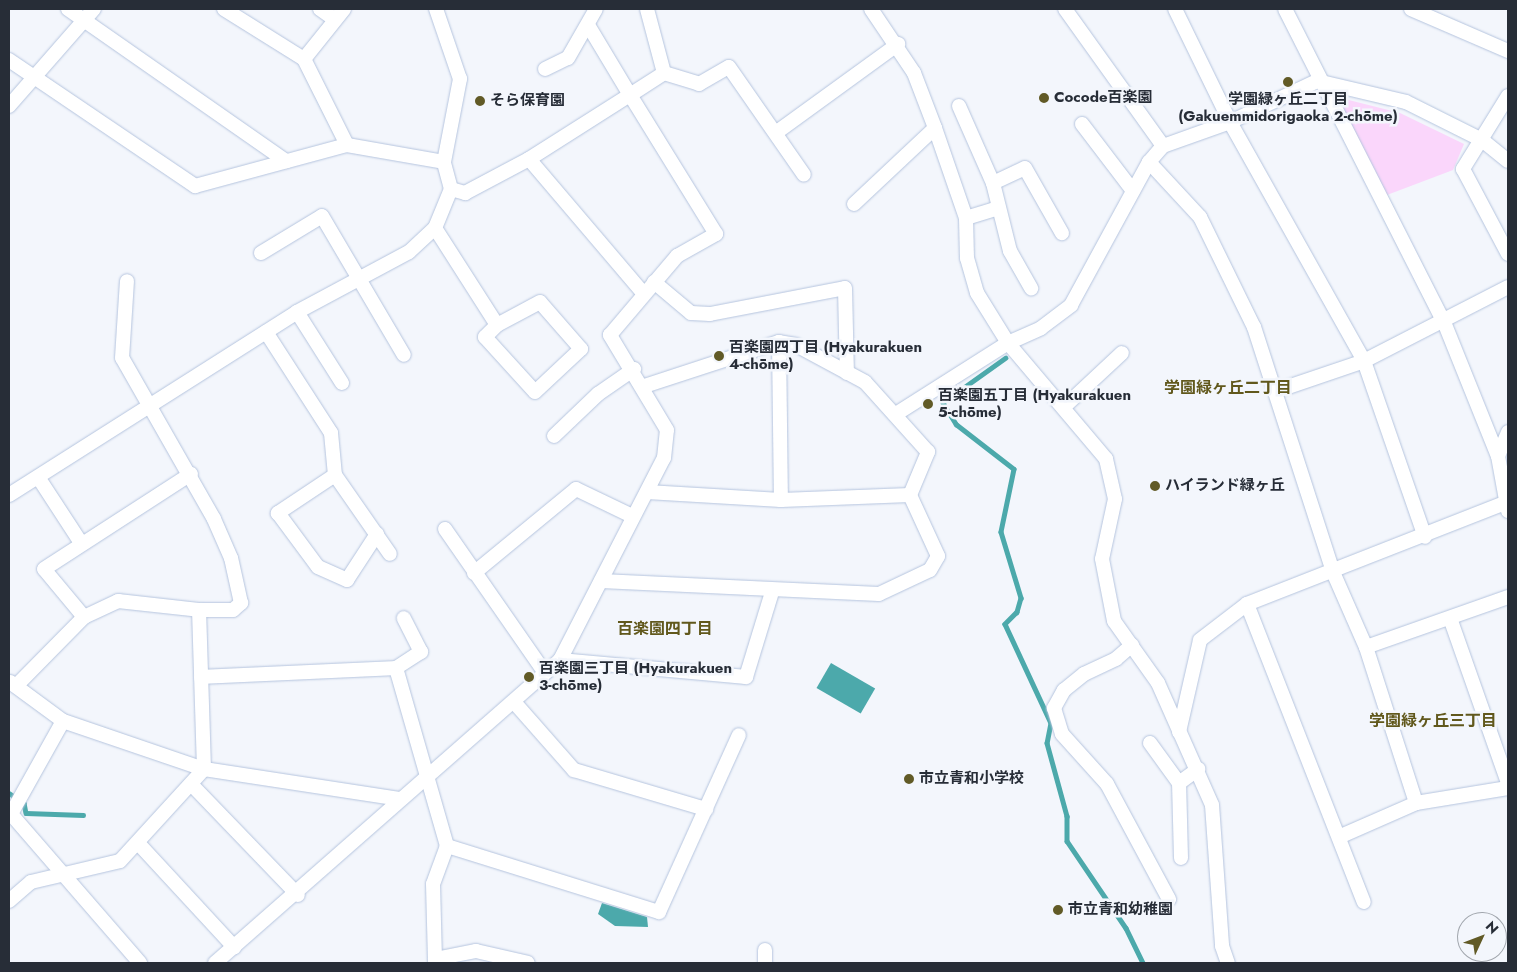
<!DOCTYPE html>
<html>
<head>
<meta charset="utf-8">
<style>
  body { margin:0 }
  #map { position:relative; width:1517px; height:972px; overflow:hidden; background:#f3f6fc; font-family:Jost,"Noto Sans JP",sans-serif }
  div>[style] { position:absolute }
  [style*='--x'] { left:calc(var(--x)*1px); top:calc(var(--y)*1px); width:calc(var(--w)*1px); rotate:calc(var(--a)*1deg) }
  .green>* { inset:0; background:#fad6fb }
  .water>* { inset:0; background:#4ca9ab; transform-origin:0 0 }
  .stream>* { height:4.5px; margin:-2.25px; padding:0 2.25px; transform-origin:2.25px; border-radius:2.25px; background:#4ca9ab }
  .roads { filter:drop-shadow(0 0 1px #b5c4de) drop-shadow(0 0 1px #b5c4de) }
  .street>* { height:14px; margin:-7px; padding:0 7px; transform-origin:7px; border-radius:7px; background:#fff }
  .dots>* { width:14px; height:14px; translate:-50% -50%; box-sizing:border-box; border:2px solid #f3f6fc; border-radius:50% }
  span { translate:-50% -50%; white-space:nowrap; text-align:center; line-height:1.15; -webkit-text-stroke:5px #f3f6fc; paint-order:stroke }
  .poi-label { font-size:15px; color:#272d37; font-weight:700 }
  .left { translate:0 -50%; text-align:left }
  .neighbourhood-label { font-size:16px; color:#61581c; font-weight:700 }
  .frame { position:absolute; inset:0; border:10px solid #272d37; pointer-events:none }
  .north { position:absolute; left:1457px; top:912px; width:50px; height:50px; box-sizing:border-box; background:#f3f6fc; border:1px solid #a1a6ad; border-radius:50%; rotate:47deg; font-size:14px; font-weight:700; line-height:20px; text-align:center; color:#272d37 }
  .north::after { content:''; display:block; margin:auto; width:18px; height:22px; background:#615a26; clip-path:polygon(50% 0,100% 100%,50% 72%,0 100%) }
</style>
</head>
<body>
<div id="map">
  <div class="green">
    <div style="clip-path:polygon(1333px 96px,1400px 113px,1464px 144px,1453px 170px,1379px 198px)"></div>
  </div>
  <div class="water">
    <div style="left:831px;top:663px;width:51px;height:29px;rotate:30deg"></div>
    <div style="clip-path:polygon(602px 903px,647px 917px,648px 927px,615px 926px,598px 914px)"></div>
  </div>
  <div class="stream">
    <div style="--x:1006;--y:358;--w:77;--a:144.5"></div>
    <div style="--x:943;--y:403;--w:25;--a:58"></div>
    <div style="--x:956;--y:424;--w:73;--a:37.8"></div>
    <div style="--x:1014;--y:469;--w:64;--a:101.7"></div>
    <div style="--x:1001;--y:532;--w:69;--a:73.1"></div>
    <div style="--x:1021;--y:598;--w:15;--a:106"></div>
    <div style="--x:1017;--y:612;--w:17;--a:135"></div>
    <div style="--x:1005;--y:624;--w:109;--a:65.1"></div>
    <div style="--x:1051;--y:723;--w:20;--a:101"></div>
    <div style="--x:1047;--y:743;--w:76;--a:74.7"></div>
    <div style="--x:1067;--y:816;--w:25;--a:90"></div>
    <div style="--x:1067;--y:841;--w:105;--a:55.9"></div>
    <div style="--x:1126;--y:928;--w:39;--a:64"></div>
    <div style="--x:9;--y:793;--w:18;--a:34"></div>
    <div style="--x:24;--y:803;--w:10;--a:79"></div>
    <div style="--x:26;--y:813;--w:57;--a:2"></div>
  </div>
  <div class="roads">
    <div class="street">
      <div style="--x:68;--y:9;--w:266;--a:34.9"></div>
      <div style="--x:224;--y:9;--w:94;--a:32"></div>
      <div style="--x:304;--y:59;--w:96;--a:63.4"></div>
      <div style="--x:320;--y:9;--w:16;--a:35"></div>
      <div style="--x:871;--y:9;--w:77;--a:56.1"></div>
      <div style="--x:914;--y:73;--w:59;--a:69.1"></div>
      <div style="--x:935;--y:128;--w:95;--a:71"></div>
      <div style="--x:966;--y:218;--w:40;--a:88.6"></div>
      <div style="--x:967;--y:258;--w:36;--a:74"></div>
      <div style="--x:977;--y:293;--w:59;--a:58.2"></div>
      <div style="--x:1008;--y:343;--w:152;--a:49.8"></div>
      <div style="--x:1106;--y:459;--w:41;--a:77.3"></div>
      <div style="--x:1115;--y:499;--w:61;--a:102.2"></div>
      <div style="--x:1102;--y:559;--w:63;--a:79"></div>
      <div style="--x:1114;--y:621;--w:76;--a:54.6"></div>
      <div style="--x:1158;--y:683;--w:133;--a:66.1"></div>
      <div style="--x:1212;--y:805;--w:141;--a:85.9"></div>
      <div style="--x:1222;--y:946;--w:18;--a:71"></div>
      <div style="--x:1065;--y:9;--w:168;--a:54.4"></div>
      <div style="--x:1175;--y:9;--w:126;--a:64"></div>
      <div style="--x:1230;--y:122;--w:274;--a:60.7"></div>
      <div style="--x:1364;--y:361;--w:186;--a:70.9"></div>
      <div style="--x:1285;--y:9;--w:351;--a:63.1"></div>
      <div style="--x:1444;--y:322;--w:144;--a:68.1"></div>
      <div style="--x:1498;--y:456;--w:56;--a:79.7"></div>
      <div style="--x:1411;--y:9;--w:106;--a:23.4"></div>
      <div style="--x:304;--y:59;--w:64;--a:-51.3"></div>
      <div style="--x:9;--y:60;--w:225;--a:34.1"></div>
      <div style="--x:195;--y:186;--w:157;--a:-15.1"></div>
      <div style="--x:347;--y:145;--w:98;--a:9.9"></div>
      <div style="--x:545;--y:69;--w:25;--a:-26"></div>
      <div style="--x:568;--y:58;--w:56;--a:-60.3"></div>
      <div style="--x:664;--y:73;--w:37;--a:17"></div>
      <div style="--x:699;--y:84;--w:34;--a:-30"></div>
      <div style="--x:729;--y:67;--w:131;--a:55.2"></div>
      <div style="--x:1508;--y:96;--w:86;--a:121.7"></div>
      <div style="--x:1463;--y:169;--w:96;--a:62.1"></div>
      <div style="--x:9;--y:106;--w:129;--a:-48.8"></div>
      <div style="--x:959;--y:106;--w:84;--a:66.2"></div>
      <div style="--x:993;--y:183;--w:70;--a:76"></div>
      <div style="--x:1010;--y:251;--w:43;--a:60.4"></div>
      <div style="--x:1082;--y:124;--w:84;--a:52.7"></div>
      <div style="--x:777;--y:132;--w:150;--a:-36"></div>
      <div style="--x:529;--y:159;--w:120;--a:-32.4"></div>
      <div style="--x:630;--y:95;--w:82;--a:-121"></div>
      <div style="--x:1149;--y:162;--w:75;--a:47.2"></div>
      <div style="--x:1200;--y:217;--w:123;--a:63.9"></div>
      <div style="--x:1254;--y:327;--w:257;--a:72.1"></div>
      <div style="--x:1333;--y:572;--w:82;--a:66.3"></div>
      <div style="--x:1366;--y:647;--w:164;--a:72.2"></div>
      <div style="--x:993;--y:183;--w:35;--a:-25"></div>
      <div style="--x:1025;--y:168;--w:75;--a:60.4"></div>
      <div style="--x:451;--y:189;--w:15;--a:16"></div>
      <div style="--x:465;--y:193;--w:72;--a:-28"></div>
      <div style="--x:529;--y:159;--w:177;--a:49.6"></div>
      <div style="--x:854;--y:204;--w:111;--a:-43.2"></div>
      <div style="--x:966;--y:218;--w:34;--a:-17"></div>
      <div style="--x:435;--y:228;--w:115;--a:57.4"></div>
      <div style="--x:497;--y:325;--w:17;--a:135"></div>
      <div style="--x:485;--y:337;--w:74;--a:47.7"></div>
      <div style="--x:535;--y:392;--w:63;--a:-43.1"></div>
      <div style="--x:581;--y:349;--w:62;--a:-131.1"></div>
      <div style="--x:540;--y:302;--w:49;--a:151.9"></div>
      <div style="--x:261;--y:253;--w:71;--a:-31.2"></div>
      <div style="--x:322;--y:216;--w:161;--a:59.5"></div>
      <div style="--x:654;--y:282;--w:48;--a:40"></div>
      <div style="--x:691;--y:313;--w:19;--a:3"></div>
      <div style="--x:710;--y:314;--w:137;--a:-10.9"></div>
      <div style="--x:845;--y:288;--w:85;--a:88.7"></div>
      <div style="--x:297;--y:312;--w:84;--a:57.6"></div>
      <div style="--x:266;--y:332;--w:120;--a:57.2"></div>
      <div style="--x:331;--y:433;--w:42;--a:84.6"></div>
      <div style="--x:335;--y:475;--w:96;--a:55.2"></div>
      <div style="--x:779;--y:342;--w:158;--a:89.3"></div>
      <div style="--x:1276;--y:391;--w:93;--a:-18.8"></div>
      <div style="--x:1364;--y:361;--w:162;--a:-27.2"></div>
      <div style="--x:1064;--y:407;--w:79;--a:-43"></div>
      <div style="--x:896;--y:414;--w:133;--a:-32.4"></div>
      <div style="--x:1008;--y:343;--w:36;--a:-24"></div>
      <div style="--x:1041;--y:328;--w:38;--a:-37"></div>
      <div style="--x:1071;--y:305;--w:163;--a:-61.4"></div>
      <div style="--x:1149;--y:162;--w:21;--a:-49"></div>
      <div style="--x:1163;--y:146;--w:71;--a:-19.7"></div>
      <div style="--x:1230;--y:122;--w:96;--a:-25.2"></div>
      <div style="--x:1317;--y:81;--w:91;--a:13.3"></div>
      <div style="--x:1406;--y:102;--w:85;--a:26.6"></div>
      <div style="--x:1482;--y:140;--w:33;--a:39"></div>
      <div style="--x:554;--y:436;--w:61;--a:-43.7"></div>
      <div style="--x:598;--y:394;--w:44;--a:-34.8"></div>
      <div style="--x:1498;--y:456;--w:26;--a:-67"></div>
      <div style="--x:335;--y:475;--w:69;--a:146.3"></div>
      <div style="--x:278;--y:513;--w:67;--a:53.5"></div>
      <div style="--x:318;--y:567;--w:32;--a:24"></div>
      <div style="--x:347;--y:580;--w:55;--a:-56.9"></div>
      <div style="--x:38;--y:477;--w:79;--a:56.9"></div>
      <div style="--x:647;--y:492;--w:134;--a:3.4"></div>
      <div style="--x:781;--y:500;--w:129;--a:-2.2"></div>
      <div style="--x:9;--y:495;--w:341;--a:-32.4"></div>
      <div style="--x:297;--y:312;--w:127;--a:-28.2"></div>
      <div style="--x:409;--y:252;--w:35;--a:-43"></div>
      <div style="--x:435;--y:228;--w:42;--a:-67.7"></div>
      <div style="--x:451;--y:189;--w:28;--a:-105"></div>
      <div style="--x:444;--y:162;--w:85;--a:-79.1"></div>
      <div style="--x:460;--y:79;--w:74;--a:-108.9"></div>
      <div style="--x:445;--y:529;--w:175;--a:55.2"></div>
      <div style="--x:474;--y:573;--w:132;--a:-39.5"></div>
      <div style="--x:576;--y:489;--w:62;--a:25.7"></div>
      <div style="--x:601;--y:581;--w:278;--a:2.7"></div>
      <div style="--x:879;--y:594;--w:56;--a:-25.2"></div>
      <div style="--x:930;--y:570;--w:16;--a:-60"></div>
      <div style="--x:938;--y:556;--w:67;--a:-114.7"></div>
      <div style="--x:910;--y:495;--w:47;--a:-67.3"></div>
      <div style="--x:928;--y:452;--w:94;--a:-132"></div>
      <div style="--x:865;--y:382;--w:78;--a:-151.8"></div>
      <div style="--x:796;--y:345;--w:17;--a:-170"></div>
      <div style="--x:779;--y:342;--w:142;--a:161.9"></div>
      <div style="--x:1247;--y:604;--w:320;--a:68.6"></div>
      <div style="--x:84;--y:617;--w:62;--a:-129.8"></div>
      <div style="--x:44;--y:569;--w:175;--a:-32.9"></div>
      <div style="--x:1450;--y:618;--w:175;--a:70.6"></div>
      <div style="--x:1132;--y:645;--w:21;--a:139"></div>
      <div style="--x:1116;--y:659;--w:35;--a:155"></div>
      <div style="--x:1084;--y:674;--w:26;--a:141"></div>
      <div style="--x:1064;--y:690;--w:21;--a:119"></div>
      <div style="--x:1054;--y:708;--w:27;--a:73"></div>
      <div style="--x:1062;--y:734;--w:67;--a:48"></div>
      <div style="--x:1107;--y:784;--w:131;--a:61.7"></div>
      <div style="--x:1366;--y:647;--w:151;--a:-19.4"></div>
      <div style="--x:560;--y:660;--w:187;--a:5.2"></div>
      <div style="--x:746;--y:677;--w:89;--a:-73"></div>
      <div style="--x:396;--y:668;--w:30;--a:-33"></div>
      <div style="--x:421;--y:652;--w:38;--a:-117"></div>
      <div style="--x:201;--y:677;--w:195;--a:-2.6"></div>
      <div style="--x:396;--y:668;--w:185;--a:74"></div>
      <div style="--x:447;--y:846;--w:40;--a:110.2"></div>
      <div style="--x:433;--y:884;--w:79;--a:88.5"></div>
      <div style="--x:10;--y:682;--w:66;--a:36.3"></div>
      <div style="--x:63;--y:721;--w:149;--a:18.8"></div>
      <div style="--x:204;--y:769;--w:199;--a:8.7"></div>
      <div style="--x:16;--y:686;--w:97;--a:-45.4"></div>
      <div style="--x:84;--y:617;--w:38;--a:-25"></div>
      <div style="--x:118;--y:601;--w:81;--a:6.3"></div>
      <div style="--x:199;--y:610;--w:34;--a:0"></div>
      <div style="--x:233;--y:610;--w:11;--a:-41"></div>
      <div style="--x:241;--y:603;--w:46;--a:-102.5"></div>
      <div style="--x:231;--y:558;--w:43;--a:-113.6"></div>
      <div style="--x:214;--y:519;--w:185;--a:-119.7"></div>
      <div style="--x:122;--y:358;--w:77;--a:-86.3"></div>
      <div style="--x:514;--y:702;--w:91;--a:48.6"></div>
      <div style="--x:574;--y:770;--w:138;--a:16.5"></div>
      <div style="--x:63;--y:721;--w:107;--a:119.2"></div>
      <div style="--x:11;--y:814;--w:197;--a:49.1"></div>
      <div style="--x:1179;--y:732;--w:94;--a:-77.1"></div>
      <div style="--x:1200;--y:640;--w:59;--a:-37.5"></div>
      <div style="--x:1247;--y:604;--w:277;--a:-21.4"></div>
      <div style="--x:1150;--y:743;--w:49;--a:54.1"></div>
      <div style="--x:191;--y:784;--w:154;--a:46.1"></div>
      <div style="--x:1341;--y:836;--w:82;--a:-23.7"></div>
      <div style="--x:1416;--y:803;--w:93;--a:-9.3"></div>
      <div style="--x:138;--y:843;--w:142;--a:47.3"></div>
      <div style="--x:447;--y:846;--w:222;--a:17.3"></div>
      <div style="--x:659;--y:912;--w:194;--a:-65.7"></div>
      <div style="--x:1181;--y:858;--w:75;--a:-91.5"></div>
      <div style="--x:1179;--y:783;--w:24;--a:-36"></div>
      <div style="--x:9;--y:901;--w:29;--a:-41"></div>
      <div style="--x:31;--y:882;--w:91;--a:-13.3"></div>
      <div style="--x:120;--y:861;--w:125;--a:-47.6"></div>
      <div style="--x:204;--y:769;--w:159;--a:-91.8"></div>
      <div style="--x:765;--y:950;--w:13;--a:90"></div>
      <div style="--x:435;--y:959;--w:42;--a:-11"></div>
      <div style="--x:476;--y:951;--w:53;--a:13"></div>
      <div style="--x:215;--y:963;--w:459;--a:-41.3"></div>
      <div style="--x:560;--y:660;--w:227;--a:-62.8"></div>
      <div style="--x:664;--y:458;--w:28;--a:-84"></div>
      <div style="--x:667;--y:430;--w:111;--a:-121"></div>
      <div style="--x:610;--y:335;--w:104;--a:-49.7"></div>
      <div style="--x:677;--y:256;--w:45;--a:-29.4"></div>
      <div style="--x:716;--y:234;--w:163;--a:-121.7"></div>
      <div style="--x:630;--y:95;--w:40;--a:-32.9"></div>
      <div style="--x:664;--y:73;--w:66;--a:-104.9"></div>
    </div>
  </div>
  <div class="dots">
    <div style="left:1288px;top:82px;background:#615a26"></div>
    <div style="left:1044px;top:98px;background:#615a26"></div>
    <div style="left:480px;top:101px;background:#615a26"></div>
    <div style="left:719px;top:356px;background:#615a26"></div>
    <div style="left:928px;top:404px;background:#615a26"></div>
    <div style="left:1155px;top:486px;background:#615a26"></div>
    <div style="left:529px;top:677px;background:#615a26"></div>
    <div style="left:909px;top:779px;background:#615a26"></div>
    <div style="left:1058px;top:910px;background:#615a26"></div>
  </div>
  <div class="poi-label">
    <span class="left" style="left:1054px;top:98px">Cocode百楽園</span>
    <span style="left:1288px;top:108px">学園緑ヶ丘二丁目<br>(Gakuemmidorigaoka 2-chōme)</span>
    <span class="left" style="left:490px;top:101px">そら保育園</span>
    <span class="left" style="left:729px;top:356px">百楽園四丁目 (Hyakurakuen<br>4-chōme)</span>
    <span class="left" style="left:938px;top:404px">百楽園五丁目 (Hyakurakuen<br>5-chōme)</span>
    <span class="left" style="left:1165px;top:486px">ハイランド緑ヶ丘</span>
    <span class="left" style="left:539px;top:677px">百楽園三丁目 (Hyakurakuen<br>3-chōme)</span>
    <span class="left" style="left:919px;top:779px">市立青和小学校</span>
    <span class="left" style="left:1068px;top:910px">市立青和幼稚園</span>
  </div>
  <div class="neighbourhood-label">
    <span style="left:1228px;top:388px">学園緑ヶ丘二丁目</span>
    <span style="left:665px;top:629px">百楽園四丁目</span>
    <span style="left:1433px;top:721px">学園緑ヶ丘三丁目</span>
  </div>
  <div class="frame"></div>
  <div class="north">N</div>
</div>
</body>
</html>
